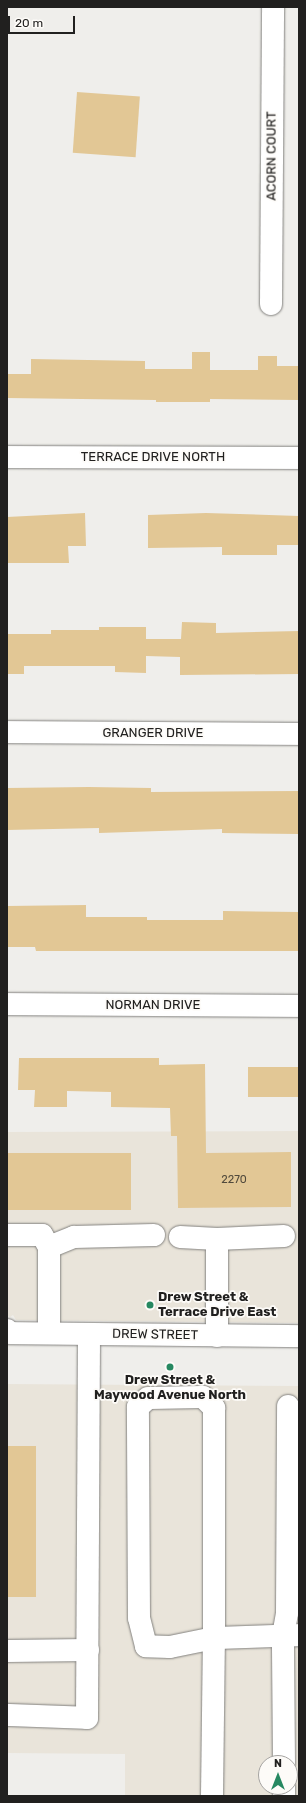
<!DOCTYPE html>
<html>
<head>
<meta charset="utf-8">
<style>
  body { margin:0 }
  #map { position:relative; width:306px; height:1803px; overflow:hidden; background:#efeeeb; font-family:Rubik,sans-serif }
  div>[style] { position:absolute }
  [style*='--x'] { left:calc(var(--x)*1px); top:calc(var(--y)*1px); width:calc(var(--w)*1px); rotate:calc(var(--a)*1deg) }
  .built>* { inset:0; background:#e9e4da }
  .building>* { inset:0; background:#e2c795; transform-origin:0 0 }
  .roads { filter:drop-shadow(0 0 1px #82817e) drop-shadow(0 0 1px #82817e) }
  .minor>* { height:22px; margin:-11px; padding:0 11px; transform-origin:11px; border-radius:11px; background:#fff }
  .major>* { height:22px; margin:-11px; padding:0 11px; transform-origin:11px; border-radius:11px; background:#fff }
  .dots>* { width:11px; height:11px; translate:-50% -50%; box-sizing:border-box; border:2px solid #fdfbf8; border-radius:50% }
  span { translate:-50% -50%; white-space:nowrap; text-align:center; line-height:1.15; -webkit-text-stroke:3.5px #fdfbf8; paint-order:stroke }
  .number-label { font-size:11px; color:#514a3c }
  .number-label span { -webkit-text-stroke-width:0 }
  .street-label { font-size:13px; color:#21201f }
  .poi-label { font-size:13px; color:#21201f; font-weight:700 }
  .left { translate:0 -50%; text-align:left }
  .frame { position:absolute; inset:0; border:8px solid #21201f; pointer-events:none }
  .north { position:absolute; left:258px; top:1755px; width:40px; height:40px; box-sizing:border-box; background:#fdfbf8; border:1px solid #a5a3a1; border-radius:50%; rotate:0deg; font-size:11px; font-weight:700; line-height:16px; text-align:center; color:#21201f }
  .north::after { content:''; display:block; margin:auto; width:14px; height:18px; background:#268861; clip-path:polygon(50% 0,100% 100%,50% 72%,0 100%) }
  .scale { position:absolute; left:8px; top:16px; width:67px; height:18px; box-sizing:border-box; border:2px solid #21201f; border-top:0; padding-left:5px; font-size:12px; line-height:14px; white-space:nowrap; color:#21201f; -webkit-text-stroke:3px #fdfbf8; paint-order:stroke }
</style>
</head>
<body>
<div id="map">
  <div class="built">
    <div style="clip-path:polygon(299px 1131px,299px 1323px,16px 1320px,13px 1315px,10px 1317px,7px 1315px,7px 1132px)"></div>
    <div style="clip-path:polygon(evenodd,7px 1384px,299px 1386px,299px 1796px,125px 1796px,125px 1754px,7px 1753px,7px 1384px,266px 1763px,290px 1763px,290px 1787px,266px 1787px,266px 1763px)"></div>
  </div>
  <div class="building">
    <div style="left:77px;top:92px;width:63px;height:61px;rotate:4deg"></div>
    <div style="clip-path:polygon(192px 352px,210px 352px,210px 370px,258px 370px,258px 356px,277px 356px,277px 366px,299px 366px,299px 400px,210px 399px,210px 402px,156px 402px,156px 400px,7px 398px,7px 374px,31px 374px,31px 359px,145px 361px,145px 369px,192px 369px)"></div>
    <div style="clip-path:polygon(85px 513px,86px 546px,68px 546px,69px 563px,7px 563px,7px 517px)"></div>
    <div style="clip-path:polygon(206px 513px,299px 516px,299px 545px,277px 545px,277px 555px,222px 555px,222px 547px,148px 548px,148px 515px)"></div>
    <div style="clip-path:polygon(182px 622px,216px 623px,216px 633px,299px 631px,299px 674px,180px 675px,180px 657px,146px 656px,146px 673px,115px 672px,115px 666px,24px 666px,24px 674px,7px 674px,7px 634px,51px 634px,51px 630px,99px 630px,99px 627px,146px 627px,146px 639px,181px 639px)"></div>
    <div style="clip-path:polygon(89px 787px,151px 788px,151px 792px,299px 791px,299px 834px,222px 833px,222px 829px,99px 833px,99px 828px,7px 830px,7px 788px)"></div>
    <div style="clip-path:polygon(86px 905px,86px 917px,147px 917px,147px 920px,223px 920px,223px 911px,299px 912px,299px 951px,36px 951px,35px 947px,7px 947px,7px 906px)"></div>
    <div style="clip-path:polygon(19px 1058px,159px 1058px,159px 1065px,205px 1064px,206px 1153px,291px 1152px,291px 1207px,178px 1208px,177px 1136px,171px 1136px,170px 1108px,111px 1107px,111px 1092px,67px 1091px,67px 1107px,34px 1107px,35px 1090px,18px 1090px)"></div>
    <div style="left:248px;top:1067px;width:51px;height:30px"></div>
    <div style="left:7px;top:1153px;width:124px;height:57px"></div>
    <div style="left:7px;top:1446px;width:29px;height:151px"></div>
  </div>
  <div class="roads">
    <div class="minor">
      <div style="--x:271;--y:304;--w:297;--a:-89.6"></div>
      <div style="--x:7;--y:457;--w:292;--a:0.2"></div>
      <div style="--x:7;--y:732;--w:292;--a:0.4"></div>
      <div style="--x:7;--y:1004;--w:292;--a:0.4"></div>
      <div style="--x:7;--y:1235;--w:35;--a:0"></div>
      <div style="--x:42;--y:1235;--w:14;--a:60"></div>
      <div style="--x:49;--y:1247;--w:86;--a:90"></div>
      <div style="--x:180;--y:1237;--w:37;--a:3"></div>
      <div style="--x:49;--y:1247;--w:27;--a:-22"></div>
      <div style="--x:74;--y:1237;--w:80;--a:-1.4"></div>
      <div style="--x:217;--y:1336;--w:97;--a:-90"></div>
      <div style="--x:217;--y:1239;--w:67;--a:-2.6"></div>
      <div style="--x:203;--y:1397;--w:16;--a:45"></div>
      <div style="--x:214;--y:1408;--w:230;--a:90"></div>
      <div style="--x:214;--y:1638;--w:45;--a:168.4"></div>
      <div style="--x:170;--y:1647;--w:24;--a:-178"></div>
      <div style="--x:146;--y:1646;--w:29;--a:-104"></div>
      <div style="--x:139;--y:1618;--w:211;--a:-90.3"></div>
      <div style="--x:138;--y:1407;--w:13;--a:-42"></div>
      <div style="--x:148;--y:1398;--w:55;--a:-1"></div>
      <div style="--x:7;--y:1651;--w:81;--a:-0.7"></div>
      <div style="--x:7;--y:1715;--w:80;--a:2.1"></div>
      <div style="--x:87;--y:1718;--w:384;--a:-89.7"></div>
      <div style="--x:284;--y:1763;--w:127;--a:-90.5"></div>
      <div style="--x:283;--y:1636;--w:23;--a:-80"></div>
      <div style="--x:287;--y:1613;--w:207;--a:-89.7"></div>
      <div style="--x:284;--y:1787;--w:9;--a:90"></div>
      <div style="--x:212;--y:1796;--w:158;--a:-89.3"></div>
      <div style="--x:214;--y:1638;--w:85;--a:-2"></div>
    </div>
    <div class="major">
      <div style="--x:7;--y:1330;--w:4;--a:45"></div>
      <div style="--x:10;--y:1333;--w:289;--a:0.6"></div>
    </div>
  </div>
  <div class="dots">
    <div style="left:150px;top:1305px;background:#268861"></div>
    <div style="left:170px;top:1367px;background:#268861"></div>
  </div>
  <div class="number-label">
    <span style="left:234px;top:1180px">2270</span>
  </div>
  <div class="street-label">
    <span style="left:272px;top:156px;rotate:-90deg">ACORN COURT</span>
    <span style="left:153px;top:457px">TERRACE DRIVE NORTH</span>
    <span style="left:153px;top:733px">GRANGER DRIVE</span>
    <span style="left:153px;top:1005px">NORMAN DRIVE</span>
    <span style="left:155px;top:1335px;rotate:1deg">DREW STREET</span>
  </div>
  <div class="poi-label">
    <span class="left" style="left:158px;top:1305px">Drew Street &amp;<br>Terrace Drive East</span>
    <span style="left:170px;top:1388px">Drew Street &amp;<br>Maywood Avenue North</span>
  </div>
  <div class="frame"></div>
  <div class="north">N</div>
  <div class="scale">20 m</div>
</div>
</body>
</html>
